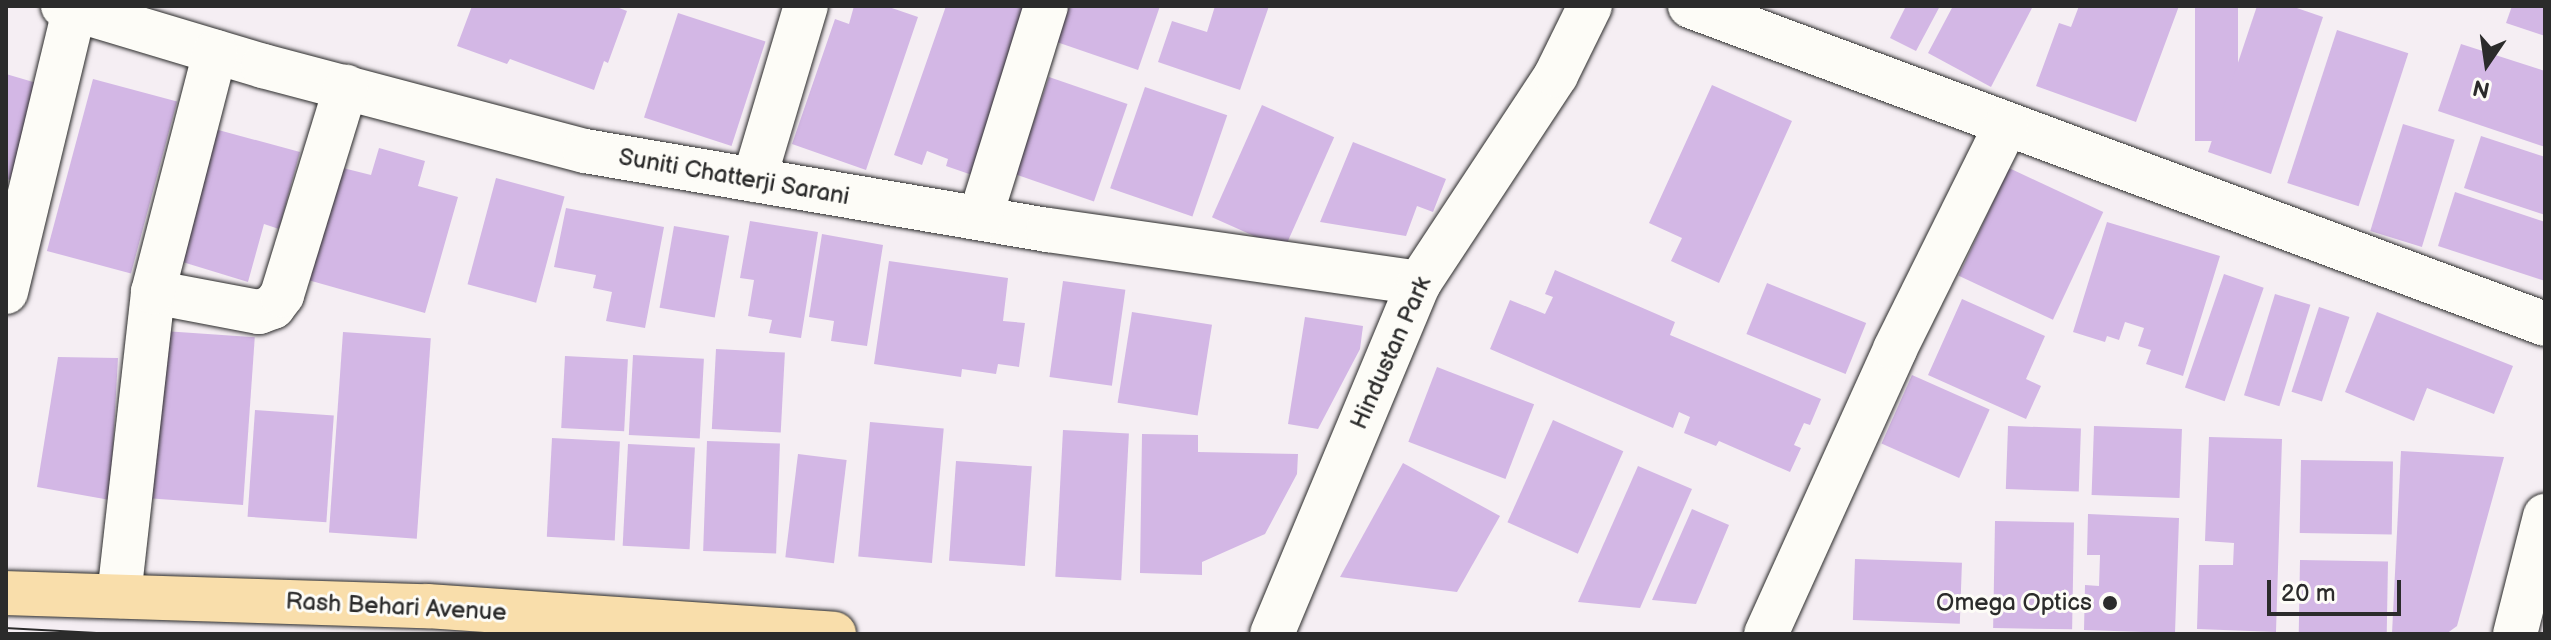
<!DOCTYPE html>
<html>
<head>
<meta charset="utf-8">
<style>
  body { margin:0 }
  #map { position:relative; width:2551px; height:640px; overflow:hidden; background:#f5eef3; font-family:"Balsamiq Sans",sans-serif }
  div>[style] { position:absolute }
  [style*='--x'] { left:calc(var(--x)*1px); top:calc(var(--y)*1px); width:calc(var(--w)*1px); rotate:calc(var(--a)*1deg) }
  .building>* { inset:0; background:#d3b7e5; transform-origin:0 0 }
  .roads { filter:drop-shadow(0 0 2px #2b2b2b) drop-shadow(0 0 2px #2b2b2b) }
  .minor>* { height:44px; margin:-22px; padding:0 22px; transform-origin:22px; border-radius:22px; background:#fdfcf7 }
  .major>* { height:44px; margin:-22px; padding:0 22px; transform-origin:22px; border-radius:22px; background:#f9deab }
  .tram>* { height:2px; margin:-1px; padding:0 1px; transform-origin:1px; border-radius:1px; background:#2b2b2b }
  .dots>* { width:22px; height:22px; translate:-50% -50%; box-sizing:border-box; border:4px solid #fdfcf7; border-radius:50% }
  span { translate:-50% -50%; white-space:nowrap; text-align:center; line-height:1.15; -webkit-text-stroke:6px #fdfcf7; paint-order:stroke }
  .street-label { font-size:24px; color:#2b2b2b }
  .poi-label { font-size:24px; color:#2b2b2b }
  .right { translate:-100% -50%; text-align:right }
  .frame { position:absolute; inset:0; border:8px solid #2b2b2b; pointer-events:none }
  .north { position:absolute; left:2447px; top:24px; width:80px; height:80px; -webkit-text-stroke:6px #fdfcf7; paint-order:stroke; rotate:193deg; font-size:22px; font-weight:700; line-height:32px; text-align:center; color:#2b2b2b }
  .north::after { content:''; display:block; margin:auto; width:28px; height:36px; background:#2b2b2b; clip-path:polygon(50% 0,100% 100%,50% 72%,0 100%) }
  .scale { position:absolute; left:2267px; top:580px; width:134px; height:36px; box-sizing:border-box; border:4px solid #2b2b2b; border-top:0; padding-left:10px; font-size:24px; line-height:28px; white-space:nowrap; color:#2b2b2b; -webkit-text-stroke:6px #fdfcf7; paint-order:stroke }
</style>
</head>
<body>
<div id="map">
  <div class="building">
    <div style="clip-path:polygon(472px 6px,614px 6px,627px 11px,608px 63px,604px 61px,594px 90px,510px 59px,507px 64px,457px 46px)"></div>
    <div style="clip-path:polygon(854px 6px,886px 6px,918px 17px,866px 170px,792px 144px,835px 19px,849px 24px)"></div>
    <div style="clip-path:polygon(946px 6px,1030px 6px,972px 175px,946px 166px,948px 159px,927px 151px,922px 165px,894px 155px)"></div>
    <div style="clip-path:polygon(1059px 6px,1160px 6px,1138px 70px,1048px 39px)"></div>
    <div style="clip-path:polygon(1215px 6px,1269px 6px,1240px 90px,1158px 62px,1172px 21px,1207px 32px)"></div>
    <div style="clip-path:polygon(1906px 6px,1940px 6px,1916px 51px,1890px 38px)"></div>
    <div style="clip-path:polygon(1953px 6px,2033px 6px,1991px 87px,1928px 53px)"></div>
    <div style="clip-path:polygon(2079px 6px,2179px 6px,2136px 122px,2036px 86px,2059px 23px,2071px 27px)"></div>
    <div style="left:2195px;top:6px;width:43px;height:135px"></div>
    <div style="clip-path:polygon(2257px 6px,2291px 6px,2323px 17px,2271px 174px,2208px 152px)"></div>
    <div style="clip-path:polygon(2512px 6px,2545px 6px,2545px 36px,2506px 23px)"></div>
    <div style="left:678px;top:13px;width:92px;height:110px;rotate:18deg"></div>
    <div style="left:2337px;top:30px;width:75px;height:161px;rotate:18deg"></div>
    <div style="clip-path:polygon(2461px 44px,2545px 71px,2545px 147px,2438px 111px)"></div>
    <div style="clip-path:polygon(6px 74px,40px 84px,11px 180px,6px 179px)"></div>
    <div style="left:1049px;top:77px;width:83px;height:103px;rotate:19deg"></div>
    <div style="left:93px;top:79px;width:87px;height:178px;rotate:15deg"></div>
    <div style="clip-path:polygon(1712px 85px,1792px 121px,1719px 283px,1671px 261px,1682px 238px,1649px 223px)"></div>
    <div style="left:1145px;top:87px;width:87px;height:107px;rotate:19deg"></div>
    <div style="left:1262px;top:105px;width:79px;height:123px;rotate:24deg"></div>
    <div style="left:2403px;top:124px;width:54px;height:112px;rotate:17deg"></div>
    <div style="clip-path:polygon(211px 128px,300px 152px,279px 229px,264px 224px,248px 282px,176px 260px)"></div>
    <div style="clip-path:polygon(2481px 136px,2545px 157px,2545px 215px,2464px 188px)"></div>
    <div style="clip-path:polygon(1353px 142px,1446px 179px,1433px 212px,1417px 206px,1406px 236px,1320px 222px)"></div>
    <div style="clip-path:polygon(379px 148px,425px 161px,418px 186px,458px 197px,425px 313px,308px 280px,339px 167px,371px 175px)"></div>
    <div style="left:2009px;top:168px;width:104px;height:119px;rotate:25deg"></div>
    <div style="left:496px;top:178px;width:71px;height:110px;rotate:15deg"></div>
    <div style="clip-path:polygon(2455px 192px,2545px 222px,2545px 281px,2438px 246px)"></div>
    <div style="clip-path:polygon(566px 208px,664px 227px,645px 328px,606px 321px,612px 292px,593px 288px,596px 275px,554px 267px)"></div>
    <div style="clip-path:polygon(750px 221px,818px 232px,801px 338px,769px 333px,772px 320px,748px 316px,754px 280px,740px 278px)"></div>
    <div style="clip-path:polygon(2107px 222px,2220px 256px,2183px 376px,2146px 364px,2151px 350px,2138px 346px,2144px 328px,2125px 322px,2119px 340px,2107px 336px,2105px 342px,2073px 332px)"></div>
    <div style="left:674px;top:226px;width:56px;height:83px;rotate:10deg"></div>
    <div style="clip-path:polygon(822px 234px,883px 245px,867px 346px,831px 341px,834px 321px,809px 317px)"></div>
    <div style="clip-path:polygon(889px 261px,1008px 278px,1003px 321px,1025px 323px,1019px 367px,998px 364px,996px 374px,962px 369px,961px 377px,874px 364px)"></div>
    <div style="clip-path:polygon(1555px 270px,1675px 322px,1670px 335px,1821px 399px,1810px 425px,1804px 423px,1794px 445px,1801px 448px,1790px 472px,1719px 441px,1716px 446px,1684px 433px,1690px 417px,1679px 412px,1673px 428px,1490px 349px,1510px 300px,1545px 314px,1553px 297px,1545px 294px)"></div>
    <div style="left:2224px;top:274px;width:42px;height:120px;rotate:19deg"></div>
    <div style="left:1063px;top:281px;width:63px;height:97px;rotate:8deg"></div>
    <div style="left:1767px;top:283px;width:107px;height:55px;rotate:22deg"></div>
    <div style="left:2275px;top:294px;width:37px;height:106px;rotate:17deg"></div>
    <div style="clip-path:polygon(1962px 299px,2045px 336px,2026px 379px,2041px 386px,2026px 419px,1928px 375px)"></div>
    <div style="left:2319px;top:307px;width:32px;height:89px;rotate:18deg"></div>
    <div style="left:1132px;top:312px;width:81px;height:92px;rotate:9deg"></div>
    <div style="clip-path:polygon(2377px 312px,2513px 366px,2494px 414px,2427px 388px,2414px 421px,2345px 392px)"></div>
    <div style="clip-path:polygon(1305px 317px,1363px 326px,1360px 349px,1318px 429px,1288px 424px)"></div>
    <div style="left:164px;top:331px;width:91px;height:168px;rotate:4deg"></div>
    <div style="left:343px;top:332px;width:88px;height:201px;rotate:4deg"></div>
    <div style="left:716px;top:349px;width:69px;height:80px;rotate:3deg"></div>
    <div style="left:633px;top:355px;width:71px;height:80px;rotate:3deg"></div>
    <div style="left:565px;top:356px;width:63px;height:72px;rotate:3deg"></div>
    <div style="clip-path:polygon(58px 357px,118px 358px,110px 500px,37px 487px)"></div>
    <div style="left:1437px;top:367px;width:104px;height:80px;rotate:21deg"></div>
    <div style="left:1912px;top:375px;width:85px;height:75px;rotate:24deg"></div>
    <div style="left:255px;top:410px;width:79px;height:107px;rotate:4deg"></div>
    <div style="left:1553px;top:420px;width:77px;height:112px;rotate:24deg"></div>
    <div style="left:870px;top:422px;width:74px;height:135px;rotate:5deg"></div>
    <div style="left:2008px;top:426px;width:73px;height:63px;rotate:2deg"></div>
    <div style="left:2094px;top:426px;width:88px;height:69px;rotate:2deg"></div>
    <div style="left:1063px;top:430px;width:66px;height:147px;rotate:3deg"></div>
    <div style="clip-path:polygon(1142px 434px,1198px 435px,1198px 452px,1298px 454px,1297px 474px,1265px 534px,1202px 562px,1202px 575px,1140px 573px)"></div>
    <div style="clip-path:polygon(2209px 437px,2282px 439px,2276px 632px,2197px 629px,2199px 565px,2233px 565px,2234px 543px,2205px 541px)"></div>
    <div style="left:552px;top:438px;width:68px;height:99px;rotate:3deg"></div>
    <div style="left:707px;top:441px;width:73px;height:110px;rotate:2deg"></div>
    <div style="left:628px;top:444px;width:67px;height:102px;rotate:3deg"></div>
    <div style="clip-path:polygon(2401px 451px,2504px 457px,2457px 626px,2446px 634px,2392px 634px)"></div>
    <div style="left:798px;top:454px;width:49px;height:104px;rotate:7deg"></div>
    <div style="left:2301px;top:460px;width:92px;height:73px;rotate:1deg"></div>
    <div style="left:956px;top:461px;width:76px;height:100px;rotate:4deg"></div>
    <div style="clip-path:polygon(1403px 463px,1500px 516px,1457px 592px,1340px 577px)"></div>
    <div style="clip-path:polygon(1638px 466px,1692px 489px,1640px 608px,1578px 602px)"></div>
    <div style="clip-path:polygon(1692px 509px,1729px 525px,1696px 604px,1652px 600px)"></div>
    <div style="clip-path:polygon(2088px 514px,2179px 518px,2175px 633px,2084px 630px,2085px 585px,2099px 586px,2100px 555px,2087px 555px)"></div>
    <div style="left:1995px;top:521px;width:79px;height:107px;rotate:1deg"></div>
    <div style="left:1855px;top:559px;width:107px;height:61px;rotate:2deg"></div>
    <div style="left:2300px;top:560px;width:88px;height:74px;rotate:1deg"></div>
  </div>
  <div class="roads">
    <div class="minor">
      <div style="--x:63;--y:6;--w:209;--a:16.7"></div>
      <div style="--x:263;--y:66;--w:333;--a:14.8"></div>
      <div style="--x:585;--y:151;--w:470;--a:9.7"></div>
      <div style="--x:1048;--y:230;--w:375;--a:8.1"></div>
      <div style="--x:1690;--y:6;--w:912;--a:20.4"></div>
      <div style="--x:754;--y:180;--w:182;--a:-73.4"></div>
      <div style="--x:980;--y:218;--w:222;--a:-72.7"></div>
      <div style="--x:6;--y:292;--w:294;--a:-76.4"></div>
      <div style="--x:153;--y:292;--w:108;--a:10.7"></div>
      <div style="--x:259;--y:312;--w:15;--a:-20"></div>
      <div style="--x:273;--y:307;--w:15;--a:-53"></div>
      <div style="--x:282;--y:295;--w:218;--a:-72.9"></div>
      <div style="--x:119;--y:596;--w:306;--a:-83.6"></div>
      <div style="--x:153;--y:292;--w:248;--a:-75.5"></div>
      <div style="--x:1272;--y:634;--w:381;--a:-67.3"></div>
      <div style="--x:1419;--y:283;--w:249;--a:-56.6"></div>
      <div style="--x:1556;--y:75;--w:77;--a:-63.8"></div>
      <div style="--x:1766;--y:634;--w:313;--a:-65.6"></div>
      <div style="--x:1895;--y:349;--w:250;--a:-63.6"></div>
      <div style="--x:2515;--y:634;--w:122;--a:-75.7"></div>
    </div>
    <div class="major">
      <div style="--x:6;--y:593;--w:421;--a:1.8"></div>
      <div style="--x:427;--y:606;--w:408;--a:3.9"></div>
    </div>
  </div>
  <div class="tram">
    <div style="--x:6;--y:628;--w:108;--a:3.2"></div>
  </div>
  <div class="dots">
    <div style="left:2110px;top:603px;background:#2b2b2b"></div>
  </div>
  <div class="street-label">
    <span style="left:734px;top:177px;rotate:10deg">Suniti Chatterji Sarani</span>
    <span style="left:1391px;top:353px;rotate:-66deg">Hindustan Park</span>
    <span style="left:396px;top:607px;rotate:3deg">Rash Behari Avenue</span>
  </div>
  <div class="poi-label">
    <span class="right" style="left:2092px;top:603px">Omega Optics</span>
  </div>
  <div class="frame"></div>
  <div class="north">N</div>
  <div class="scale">20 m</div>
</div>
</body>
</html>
